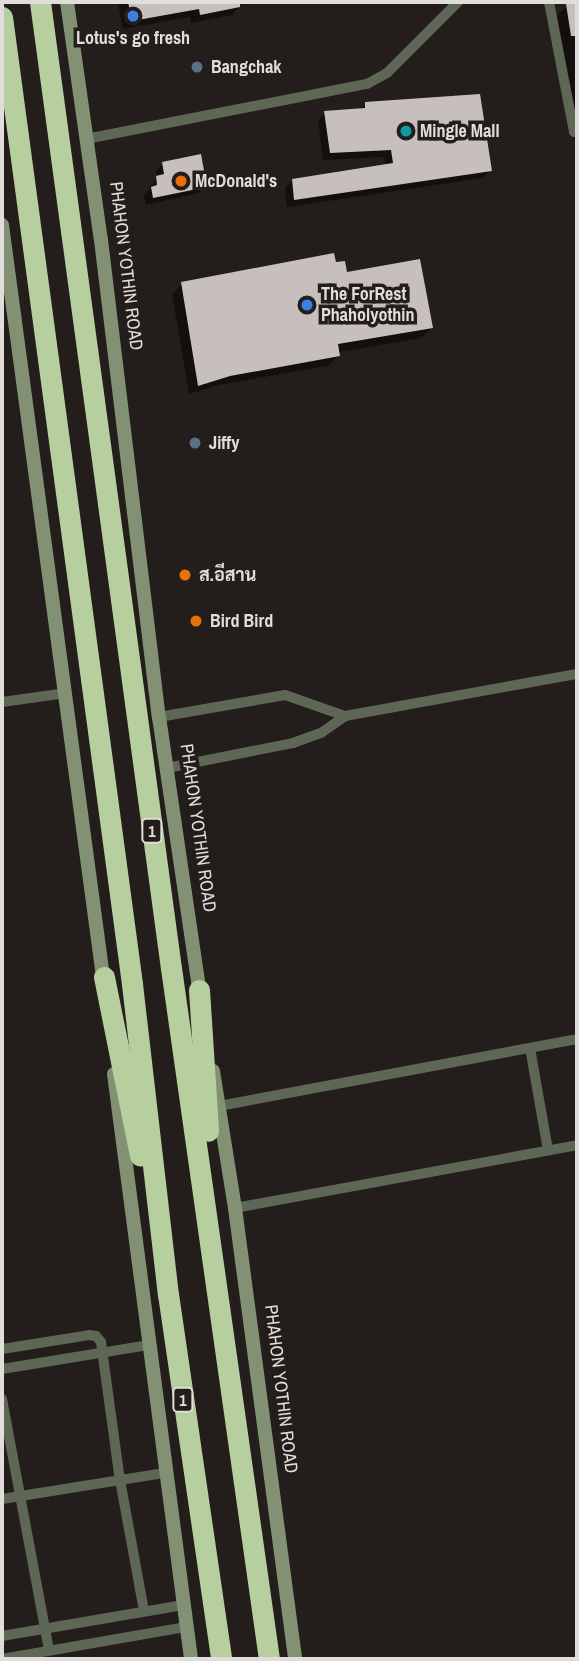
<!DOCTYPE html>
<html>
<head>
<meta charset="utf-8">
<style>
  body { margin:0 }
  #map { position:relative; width:579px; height:1661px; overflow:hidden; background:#231d1b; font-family:"Archivo Narrow",Sarabun,sans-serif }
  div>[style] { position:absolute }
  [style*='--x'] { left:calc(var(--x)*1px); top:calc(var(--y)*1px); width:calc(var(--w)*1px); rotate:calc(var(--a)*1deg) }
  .shadow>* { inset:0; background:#0007 }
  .building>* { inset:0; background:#c7bfbe }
  .street>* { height:10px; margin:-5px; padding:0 5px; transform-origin:5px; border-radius:5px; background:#5e6755 }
  .secondary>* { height:14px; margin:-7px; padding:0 7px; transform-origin:7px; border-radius:7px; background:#829173 }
  .highway>* { height:21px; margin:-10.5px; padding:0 10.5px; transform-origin:10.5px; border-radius:10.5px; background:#b7ce9f }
  .dots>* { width:19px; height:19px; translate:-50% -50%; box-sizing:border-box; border:4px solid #231d1b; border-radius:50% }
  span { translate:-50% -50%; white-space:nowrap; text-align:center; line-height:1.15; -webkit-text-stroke:7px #231d1b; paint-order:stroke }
  .shield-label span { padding:2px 5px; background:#231d1b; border:2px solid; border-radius:5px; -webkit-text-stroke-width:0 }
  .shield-label { font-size:16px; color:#e1dddb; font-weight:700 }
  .poi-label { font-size:18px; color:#e1dddb; font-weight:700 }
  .left { translate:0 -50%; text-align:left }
  .street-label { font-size:18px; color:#e1dddb }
  .frame { position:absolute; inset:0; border:4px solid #e1dddb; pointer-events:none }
</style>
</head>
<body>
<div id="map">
  <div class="shadow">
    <div style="clip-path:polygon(121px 2px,240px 2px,241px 6px,232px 15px,191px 23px,190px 17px,123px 29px,118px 4px)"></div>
    <div style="clip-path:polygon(577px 4px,577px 141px,574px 142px,552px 20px,567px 6px)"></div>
    <div style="clip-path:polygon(366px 104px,490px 170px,483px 178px,287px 207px,285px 188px,292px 181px,385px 166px,384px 157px,323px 160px,318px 120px,325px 113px,359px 110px)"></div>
    <div style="clip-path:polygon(163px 164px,205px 186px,198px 193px,146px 205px,144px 196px,157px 178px,156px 171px)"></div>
    <div style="clip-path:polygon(334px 264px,431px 328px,421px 338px,338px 352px,338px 356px,328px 366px,218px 385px,189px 394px,172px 294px,182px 284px)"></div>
  </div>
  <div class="building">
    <div style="clip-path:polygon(128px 2px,240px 2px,240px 7px,200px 15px,199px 9px,132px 21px)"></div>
    <div style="clip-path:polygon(577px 2px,577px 36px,571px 36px,566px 4px)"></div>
    <div style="clip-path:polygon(480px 94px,492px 171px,294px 200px,292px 179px,393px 163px,391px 150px,330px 153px,324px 111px,365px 108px,365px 102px)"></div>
    <div style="clip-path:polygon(201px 154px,207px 187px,153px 198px,151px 187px,157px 185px,156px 176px,164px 174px,162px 162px)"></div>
    <div style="clip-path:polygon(334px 253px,336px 262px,345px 261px,347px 272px,420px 259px,433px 328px,338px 344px,340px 356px,230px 376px,198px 386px,181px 282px)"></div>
  </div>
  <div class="street">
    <div style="--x:549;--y:2;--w:132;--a:79.1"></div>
    <div style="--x:574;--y:132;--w:3;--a:0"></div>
    <div style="--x:86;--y:139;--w:286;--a:-11.1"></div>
    <div style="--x:367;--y:84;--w:23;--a:-29"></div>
    <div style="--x:387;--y:73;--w:100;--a:-45"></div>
    <div style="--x:2;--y:702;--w:65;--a:-8"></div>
    <div style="--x:159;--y:717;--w:128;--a:-9.9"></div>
    <div style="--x:285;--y:695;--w:64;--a:19.3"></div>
    <div style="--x:167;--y:768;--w:128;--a:-11.2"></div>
    <div style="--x:293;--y:743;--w:30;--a:-20"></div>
    <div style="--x:321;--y:733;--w:29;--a:-35"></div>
    <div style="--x:345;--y:716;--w:236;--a:-10.3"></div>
    <div style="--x:530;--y:1048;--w:104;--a:80"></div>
    <div style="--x:219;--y:1106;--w:364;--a:-10.6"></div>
    <div style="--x:235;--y:1208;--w:348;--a:-10.4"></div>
    <div style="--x:2;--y:1349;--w:88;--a:-9.1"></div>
    <div style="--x:89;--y:1335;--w:7;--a:8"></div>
    <div style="--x:96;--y:1336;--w:8;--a:50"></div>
    <div style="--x:101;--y:1342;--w:139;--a:82.2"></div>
    <div style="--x:120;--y:1480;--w:133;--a:79.6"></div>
    <div style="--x:2;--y:1369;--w:148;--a:-9.3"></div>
    <div style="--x:2;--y:1399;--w:255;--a:79.4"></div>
    <div style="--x:2;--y:1499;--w:165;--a:-9.1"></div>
    <div style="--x:2;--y:1636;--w:184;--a:-9.7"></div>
    <div style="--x:2;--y:1659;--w:187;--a:-9.9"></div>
  </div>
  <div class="secondary">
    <div style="--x:67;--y:2;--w:240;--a:81.9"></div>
    <div style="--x:101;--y:240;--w:481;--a:83.1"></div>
    <div style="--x:159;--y:717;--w:282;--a:81.6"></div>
    <div style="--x:2;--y:225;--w:766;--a:82.35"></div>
    <div style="--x:213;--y:1071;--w:139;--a:80.9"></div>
    <div style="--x:235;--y:1208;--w:455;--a:82.4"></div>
    <div style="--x:114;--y:1074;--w:590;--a:82.5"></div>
  </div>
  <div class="highway">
    <div style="--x:40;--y:2;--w:975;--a:82.28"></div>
    <div style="--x:171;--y:968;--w:698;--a:81.93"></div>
    <div style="--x:2;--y:17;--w:976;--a:82.34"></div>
    <div style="--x:132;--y:984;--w:312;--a:83.4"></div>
    <div style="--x:168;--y:1294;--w:369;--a:81.7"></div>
    <div style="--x:104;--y:977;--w:182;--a:78.6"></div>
    <div style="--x:199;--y:990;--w:141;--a:86.3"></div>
  </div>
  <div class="dots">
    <div style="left:133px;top:16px;background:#3f7fe0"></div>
    <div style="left:197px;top:67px;background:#5c6f8a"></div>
    <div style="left:406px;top:131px;background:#0f9aa8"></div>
    <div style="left:181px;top:181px;background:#e8710a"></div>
    <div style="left:307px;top:305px;background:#3f7fe0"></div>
    <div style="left:195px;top:443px;background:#5c6f8a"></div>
    <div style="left:185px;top:575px;background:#e8710a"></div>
    <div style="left:196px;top:621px;background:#e8710a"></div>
  </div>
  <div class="shield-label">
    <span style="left:152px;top:831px">1</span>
    <span style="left:183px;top:1400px">1</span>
  </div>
  <div class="poi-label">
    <span style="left:133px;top:38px">Lotus's go fresh</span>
    <span class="left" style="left:211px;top:67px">Bangchak</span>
    <span class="left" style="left:420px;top:131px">Mingle Mall</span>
    <span class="left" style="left:195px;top:181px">McDonald's</span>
    <span class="left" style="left:321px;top:305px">The ForRest<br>Phaholyothin</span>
    <span class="left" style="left:209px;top:443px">Jiffy</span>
    <span class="left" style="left:199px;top:575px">ส.อีสาน</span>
    <span class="left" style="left:210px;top:621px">Bird Bird</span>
  </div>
  <div class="street-label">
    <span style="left:126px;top:266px;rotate:83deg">PHAHON YOTHIN ROAD</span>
    <span style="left:198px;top:828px;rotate:82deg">PHAHON YOTHIN ROAD</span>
    <span style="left:281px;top:1389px;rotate:83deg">PHAHON YOTHIN ROAD</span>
  </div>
  <div class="frame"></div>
</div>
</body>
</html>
